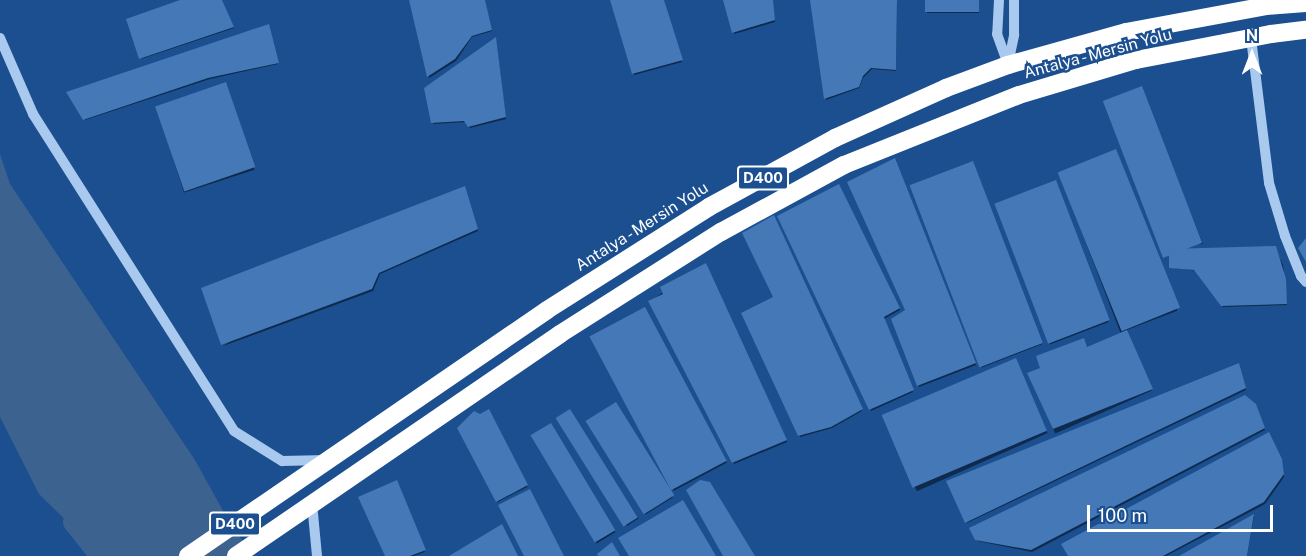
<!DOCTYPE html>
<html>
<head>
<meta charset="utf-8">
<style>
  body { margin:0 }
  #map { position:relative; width:1306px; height:556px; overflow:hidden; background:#1b4f8f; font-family:"Public Sans",sans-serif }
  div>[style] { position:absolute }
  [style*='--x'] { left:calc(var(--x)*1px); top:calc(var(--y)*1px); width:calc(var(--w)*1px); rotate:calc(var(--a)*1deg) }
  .water>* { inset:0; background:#3c6290 }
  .shadow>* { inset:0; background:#0007; transform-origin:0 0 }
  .river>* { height:22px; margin:-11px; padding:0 11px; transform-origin:11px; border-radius:11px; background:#3c6290 }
  .building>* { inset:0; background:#4478b7; transform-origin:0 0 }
  .minor>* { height:10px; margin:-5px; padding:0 5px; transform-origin:5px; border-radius:5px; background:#a9c9ee }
  .highway>* { height:18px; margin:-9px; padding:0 9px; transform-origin:9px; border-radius:9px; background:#fff }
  span { translate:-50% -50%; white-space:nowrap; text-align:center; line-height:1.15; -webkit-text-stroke:5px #1b4f8f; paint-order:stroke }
  .shield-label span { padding:2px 4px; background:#1b4f8f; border:2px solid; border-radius:4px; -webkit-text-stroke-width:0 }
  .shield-label { font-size:15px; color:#fff; font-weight:700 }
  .street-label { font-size:16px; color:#fff }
  .north { position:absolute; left:1222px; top:24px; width:60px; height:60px; -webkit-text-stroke:4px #1b4f8f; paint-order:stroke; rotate:0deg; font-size:16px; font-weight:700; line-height:24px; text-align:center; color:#fff }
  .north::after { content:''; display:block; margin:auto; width:21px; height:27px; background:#fff; clip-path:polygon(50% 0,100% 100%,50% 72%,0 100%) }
  .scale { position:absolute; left:1087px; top:505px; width:186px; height:27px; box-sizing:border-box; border:3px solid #fff; border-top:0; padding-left:8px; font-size:18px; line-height:21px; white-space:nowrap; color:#fff; -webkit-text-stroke:4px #1b4f8f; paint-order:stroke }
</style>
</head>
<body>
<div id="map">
  <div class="water">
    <div style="clip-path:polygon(0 154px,10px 184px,195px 460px,227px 518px,253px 556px,102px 556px,39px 494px,0 417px)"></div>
  </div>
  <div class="shadow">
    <div style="clip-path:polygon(185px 0,220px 0,234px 28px,141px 59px)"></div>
    <div style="clip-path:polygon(410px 0,484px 0,492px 31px,472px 37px,456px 61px,429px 78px)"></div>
    <div style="clip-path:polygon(612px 0,663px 0,682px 62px,634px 75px)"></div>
    <div style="clip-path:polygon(725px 0,772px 0,775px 22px,734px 34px)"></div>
    <div style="clip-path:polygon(812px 0,897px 0,896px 71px,872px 69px,863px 78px,859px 88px,826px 100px)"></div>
    <div style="left:927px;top:0;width:52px;height:13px"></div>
    <div style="clip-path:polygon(269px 27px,278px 64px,210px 79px,85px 120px,68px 92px)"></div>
    <div style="clip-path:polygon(496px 40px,506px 119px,470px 128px,466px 122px,433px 124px)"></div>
    <div style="left:227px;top:85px;width:89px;height:74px;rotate:72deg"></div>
    <div style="clip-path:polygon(1141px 88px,1203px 244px,1158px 241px)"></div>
    <div style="left:1116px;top:151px;width:171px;height:61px;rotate:69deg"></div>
    <div style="clip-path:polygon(894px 160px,976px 365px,919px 387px,893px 320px,907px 311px)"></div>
    <div style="left:973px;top:163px;width:194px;height:65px;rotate:69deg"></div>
    <div style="left:1055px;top:182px;width:150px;height:63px;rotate:69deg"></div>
    <div style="clip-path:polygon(838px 186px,900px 310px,884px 319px,913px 392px,871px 411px,779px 217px)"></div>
    <div style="clip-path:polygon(465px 190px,478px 231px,380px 274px,373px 291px,223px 346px)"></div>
    <div style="clip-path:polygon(774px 217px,862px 411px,832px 428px,800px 437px,743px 314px,775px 298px)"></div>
    <div style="clip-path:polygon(1275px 248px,1283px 265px,1287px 305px,1223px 307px,1197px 271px,1171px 267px)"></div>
    <div style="clip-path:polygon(706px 265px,787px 442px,734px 464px,650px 301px)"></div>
    <div style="left:645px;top:309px;width:174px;height:60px;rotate:62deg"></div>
    <div style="left:1126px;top:332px;width:64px;height:106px;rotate:66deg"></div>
    <div style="left:1015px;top:360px;width:80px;height:143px;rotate:66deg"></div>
    <div style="clip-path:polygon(1239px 366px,1246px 390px,967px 523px,948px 481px)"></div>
    <div style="left:615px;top:405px;width:109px;height:32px;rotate:58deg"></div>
    <div style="clip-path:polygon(1256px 408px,1265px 430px,1032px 552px,978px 541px,971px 529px)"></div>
    <div style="left:489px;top:411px;width:85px;height:34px;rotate:63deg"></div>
    <div style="left:569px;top:411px;width:128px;height:14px;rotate:57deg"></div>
    <div style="left:551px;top:425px;width:125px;height:22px;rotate:59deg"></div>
    <div style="clip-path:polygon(1268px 434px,1282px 462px,1284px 477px,1265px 504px,1166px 556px,1070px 556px)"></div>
    <div style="clip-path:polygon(397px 482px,425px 552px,414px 556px,387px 556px)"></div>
    <div style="clip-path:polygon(1254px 516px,1247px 556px,1182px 556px)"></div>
  </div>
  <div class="river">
    <div style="--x:74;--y:522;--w:43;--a:51.5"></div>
  </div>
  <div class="building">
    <div style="clip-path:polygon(180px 0,222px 0,234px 27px,139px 59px,126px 19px)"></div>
    <div style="clip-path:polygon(409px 0,485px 0,492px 30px,472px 36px,455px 59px,427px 77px)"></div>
    <div style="clip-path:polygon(610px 0,664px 0,683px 60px,632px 74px)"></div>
    <div style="clip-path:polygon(723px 0,773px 0,775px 20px,732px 33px)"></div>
    <div style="clip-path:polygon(810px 0,897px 0,896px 70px,871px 68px,863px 76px,859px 87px,824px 99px)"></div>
    <div style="left:925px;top:0;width:54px;height:12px"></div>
    <div style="clip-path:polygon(269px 24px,279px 63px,208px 78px,83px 120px,66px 92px)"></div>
    <div style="clip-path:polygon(496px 37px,506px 117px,468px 127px,464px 121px,431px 123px,424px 88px)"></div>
    <div style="left:226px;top:82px;width:90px;height:75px;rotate:71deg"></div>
    <div style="left:1142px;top:86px;width:168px;height:42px;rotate:69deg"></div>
    <div style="left:1116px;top:149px;width:171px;height:63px;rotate:68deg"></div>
    <div style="clip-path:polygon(895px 158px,976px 363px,917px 386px,891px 319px,905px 310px,847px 182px)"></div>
    <div style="left:973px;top:161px;width:195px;height:68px;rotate:69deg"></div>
    <div style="left:1056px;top:180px;width:150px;height:66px;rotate:69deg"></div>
    <div style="clip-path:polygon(839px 184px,900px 308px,884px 317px,914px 390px,869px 410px,777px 216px)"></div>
    <div style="clip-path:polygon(465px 186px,478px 229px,379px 273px,372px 289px,221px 345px,201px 288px)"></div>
    <div style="clip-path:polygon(774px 215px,863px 409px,831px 427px,798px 436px,741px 313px,773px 297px,742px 233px)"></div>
    <div style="clip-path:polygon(1306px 238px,1306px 262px,1298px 248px)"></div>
    <div style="clip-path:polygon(1276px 246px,1286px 279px,1287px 304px,1221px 306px,1194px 270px,1169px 268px,1169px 249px)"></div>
    <div style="clip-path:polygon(706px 263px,787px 440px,732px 463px,648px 301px,663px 294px,660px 287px)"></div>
    <div style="left:645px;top:307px;width:174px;height:63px;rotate:62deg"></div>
    <div style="clip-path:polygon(1127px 330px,1153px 389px,1053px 429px,1027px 373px,1040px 368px,1036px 356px,1084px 338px,1087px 347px)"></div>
    <div style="left:1016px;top:358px;width:79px;height:146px;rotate:67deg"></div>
    <div style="clip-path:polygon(1239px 363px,1246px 388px,965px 523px,946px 481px)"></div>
    <div style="clip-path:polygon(1245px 395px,1256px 404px,1265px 428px,1031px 550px,975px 540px,969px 528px)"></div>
    <div style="left:616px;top:402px;width:110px;height:36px;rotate:58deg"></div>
    <div style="clip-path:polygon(489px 409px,528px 485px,496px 502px,457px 428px,474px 411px,480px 414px)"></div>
    <div style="left:570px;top:409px;width:128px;height:17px;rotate:58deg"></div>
    <div style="left:551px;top:423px;width:125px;height:24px;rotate:59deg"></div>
    <div style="clip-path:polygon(1269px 432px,1282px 459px,1284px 474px,1264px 502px,1163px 556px,1068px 556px,1061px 544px)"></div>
    <div style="clip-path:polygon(397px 480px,426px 550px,410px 556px,385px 556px,358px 497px)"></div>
    <div style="clip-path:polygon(700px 480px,710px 482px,755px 556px,723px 556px,686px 490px)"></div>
    <div style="clip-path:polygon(530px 489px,564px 556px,524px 556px,498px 505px)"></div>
    <div style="clip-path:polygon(683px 500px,716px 556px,629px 556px,618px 538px)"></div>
    <div style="clip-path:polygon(1254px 514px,1247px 556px,1179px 556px)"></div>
    <div style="clip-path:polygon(502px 524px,518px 556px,449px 556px)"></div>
    <div style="clip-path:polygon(612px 542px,620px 556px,598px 556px,597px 554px)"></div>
  </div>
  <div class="minor">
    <div style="--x:999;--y:0;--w:34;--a:93"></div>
    <div style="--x:997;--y:34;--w:33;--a:70"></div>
    <div style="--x:0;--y:38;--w:83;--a:66.5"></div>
    <div style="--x:33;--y:114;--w:375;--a:57.6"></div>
    <div style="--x:234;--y:431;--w:57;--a:32"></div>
    <div style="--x:282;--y:461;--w:44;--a:-1.3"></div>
    <div style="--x:1251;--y:38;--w:146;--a:82.9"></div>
    <div style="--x:1269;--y:183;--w:55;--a:73.2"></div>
    <div style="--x:1285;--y:236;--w:43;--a:68.2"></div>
    <div style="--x:1301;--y:276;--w:8;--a:50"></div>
    <div style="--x:1008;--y:64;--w:30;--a:-78"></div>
    <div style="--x:1014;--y:35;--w:35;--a:-90"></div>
    <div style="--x:312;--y:503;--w:53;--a:84.6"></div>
  </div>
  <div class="highway">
    <div style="--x:188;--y:556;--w:435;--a:-34.4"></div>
    <div style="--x:547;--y:310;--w:192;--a:-32.4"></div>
    <div style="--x:709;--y:207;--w:144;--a:-28.7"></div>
    <div style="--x:835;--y:138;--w:122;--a:-24.2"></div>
    <div style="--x:946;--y:88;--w:66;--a:-20.4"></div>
    <div style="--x:1008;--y:65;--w:123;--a:-15.6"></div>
    <div style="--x:1126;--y:32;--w:142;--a:-10.5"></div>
    <div style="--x:1266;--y:6;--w:40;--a:-4.3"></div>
    <div style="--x:236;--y:556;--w:393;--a:-34.4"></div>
    <div style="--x:560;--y:334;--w:191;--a:-32.4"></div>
    <div style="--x:721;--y:232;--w:140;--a:-28.6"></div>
    <div style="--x:844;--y:165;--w:188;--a:-21.8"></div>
    <div style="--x:1019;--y:95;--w:122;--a:-16.7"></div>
    <div style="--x:1136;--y:60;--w:137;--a:-10.9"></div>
    <div style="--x:1271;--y:34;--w:35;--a:-7"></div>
  </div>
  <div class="shield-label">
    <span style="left:763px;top:178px">D400</span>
    <span style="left:235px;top:524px">D400</span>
  </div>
  <div class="street-label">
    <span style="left:1098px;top:54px;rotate:-15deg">Antalya - Mersin Yolu</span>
    <span style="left:642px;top:227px;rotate:-32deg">Antalya - Mersin Yolu</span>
  </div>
  <div class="north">N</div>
  <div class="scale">100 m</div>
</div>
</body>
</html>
